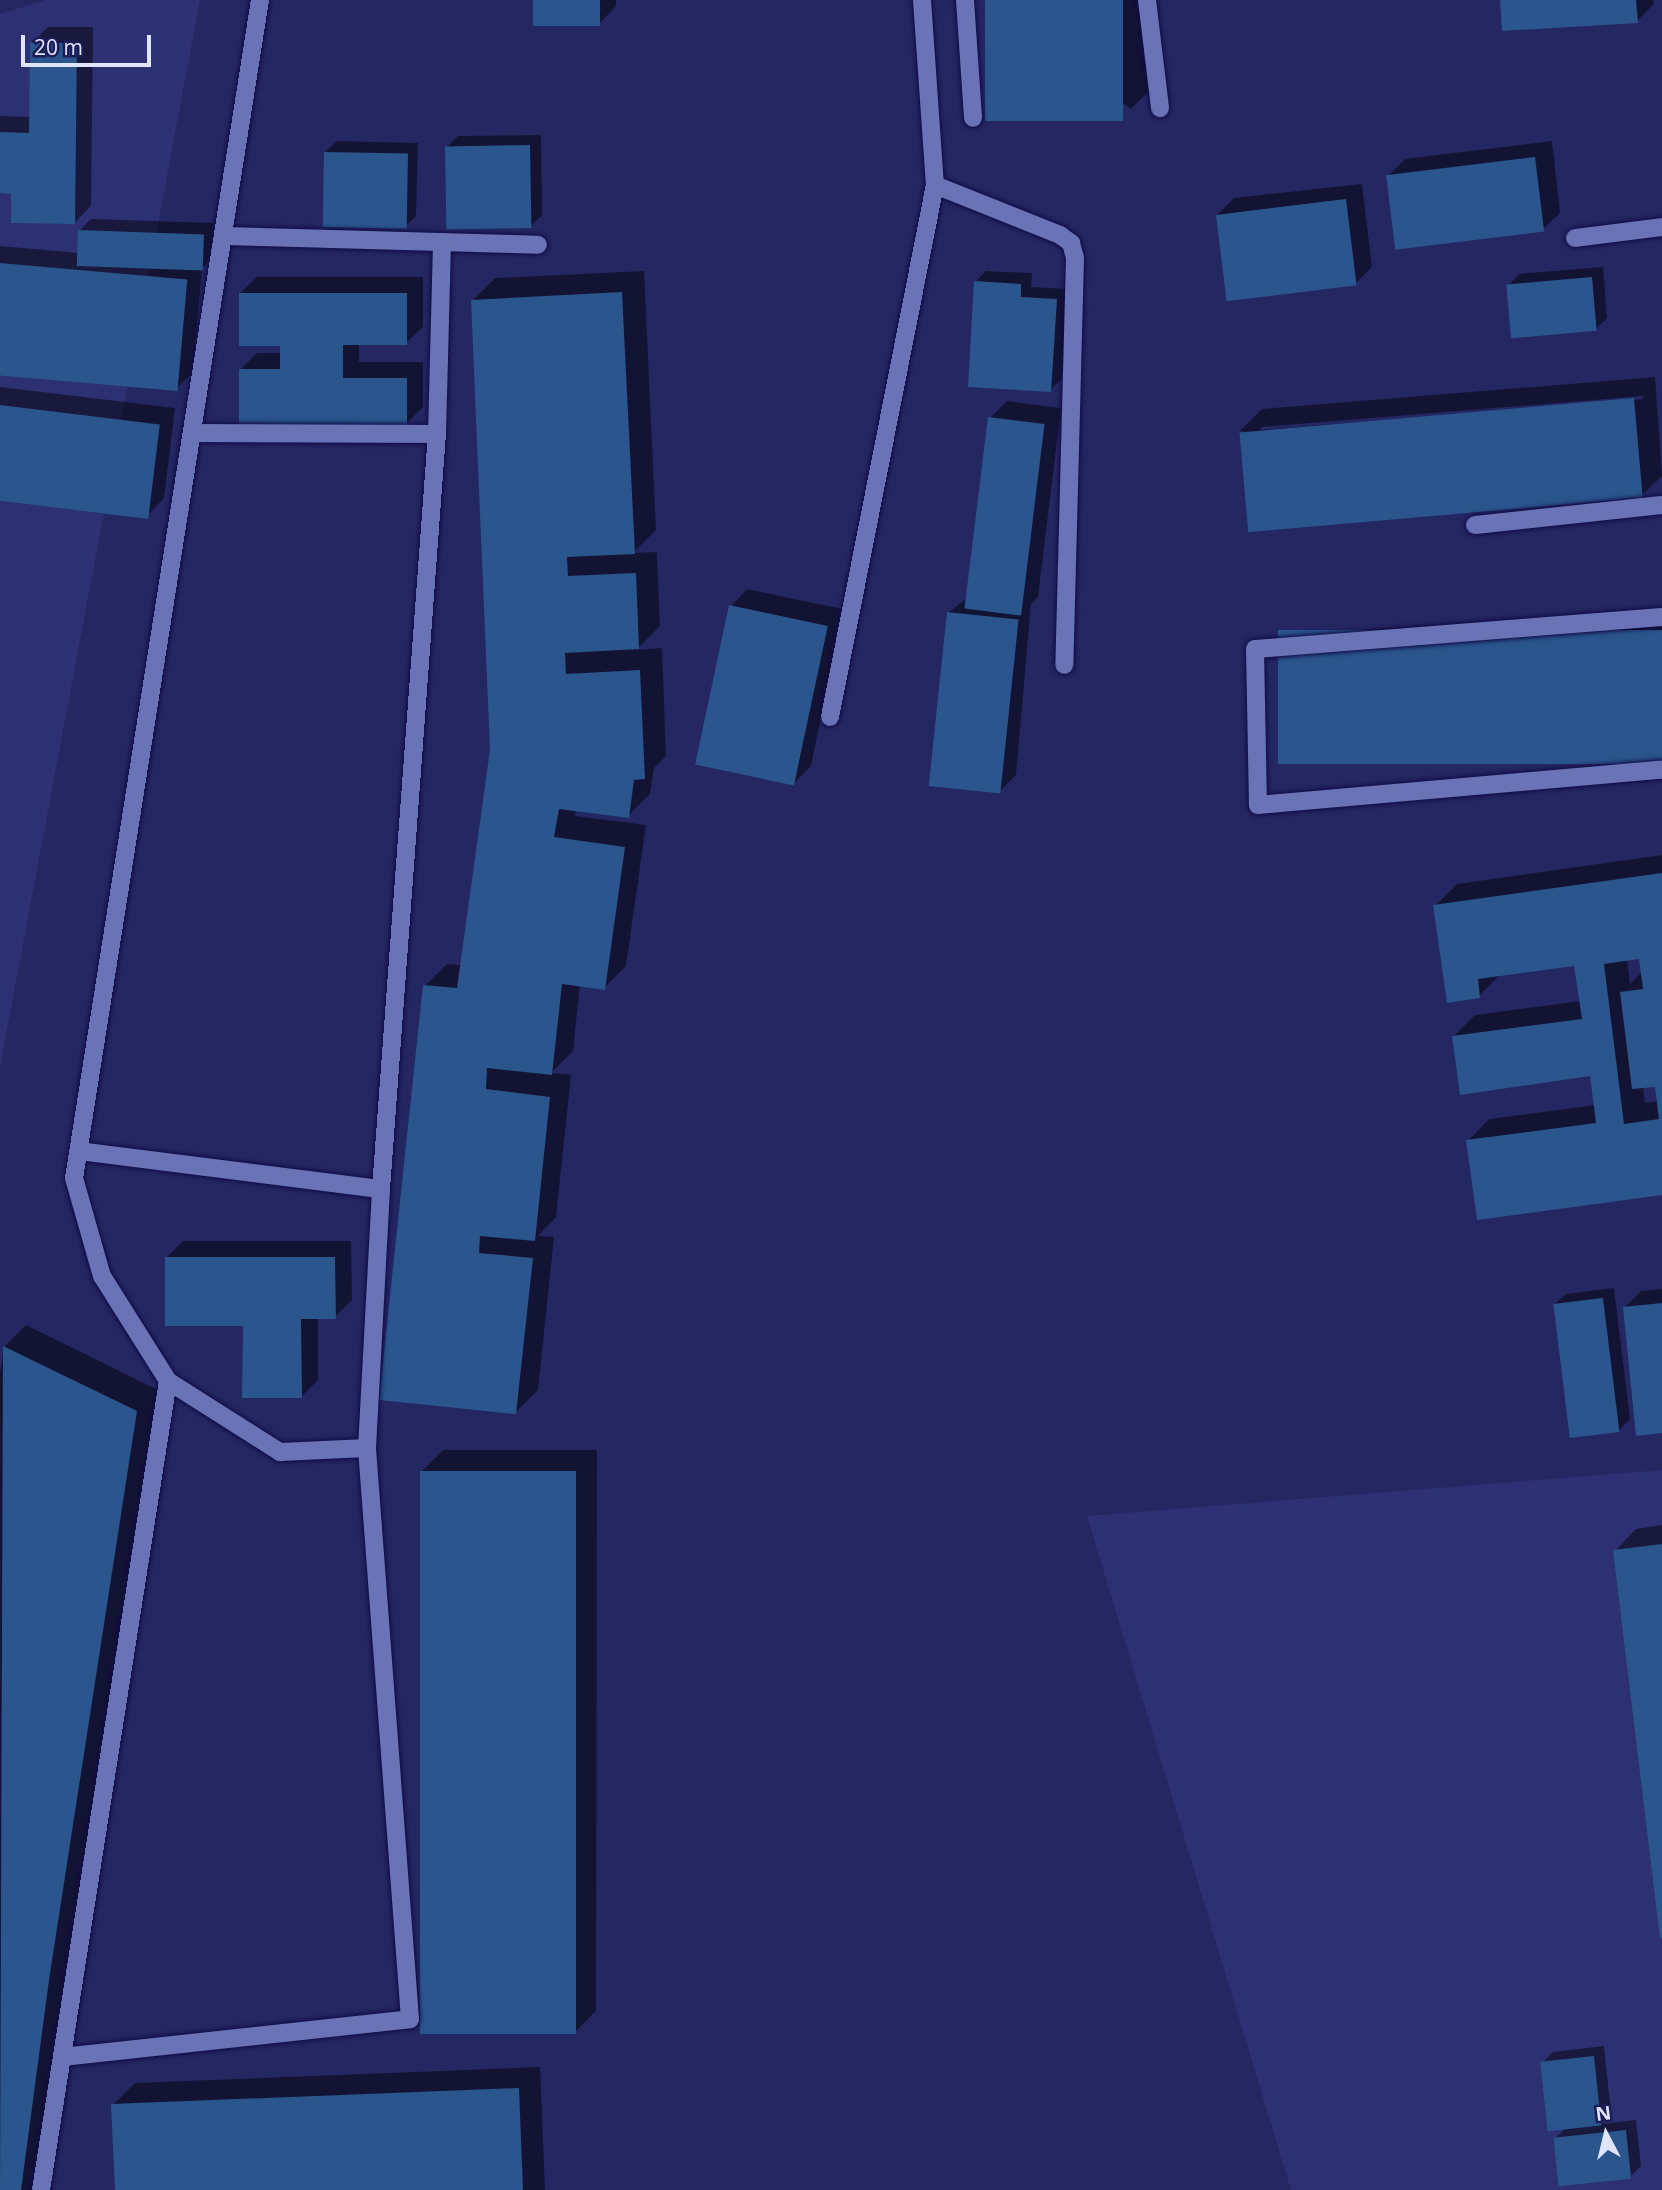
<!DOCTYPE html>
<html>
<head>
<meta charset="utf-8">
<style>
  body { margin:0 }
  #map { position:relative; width:1662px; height:2190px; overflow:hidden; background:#252763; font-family:"Open Sans",sans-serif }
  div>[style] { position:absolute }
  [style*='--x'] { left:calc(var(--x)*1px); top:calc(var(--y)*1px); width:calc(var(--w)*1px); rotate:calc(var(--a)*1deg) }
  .built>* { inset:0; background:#2d3072 }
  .shadow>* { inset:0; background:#0007 }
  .building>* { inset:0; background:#2b558d; transform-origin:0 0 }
  .roads { filter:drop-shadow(0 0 2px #100b46) drop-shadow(0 0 2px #100b46) }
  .service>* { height:18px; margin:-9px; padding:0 9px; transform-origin:9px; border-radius:9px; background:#6a73b6 }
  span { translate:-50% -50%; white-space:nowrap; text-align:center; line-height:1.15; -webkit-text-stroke:5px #1c1c57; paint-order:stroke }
  .north { position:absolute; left:1571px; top:2099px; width:70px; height:70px; -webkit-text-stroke:5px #1c1c57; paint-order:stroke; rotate:353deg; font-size:19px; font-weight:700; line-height:28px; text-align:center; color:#e0e5fc }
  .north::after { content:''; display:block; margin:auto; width:24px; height:32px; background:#e0e5fc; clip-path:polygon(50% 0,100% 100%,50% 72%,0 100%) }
  .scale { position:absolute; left:21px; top:35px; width:130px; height:32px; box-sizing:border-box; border:4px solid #e0e5fc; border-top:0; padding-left:9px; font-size:21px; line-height:24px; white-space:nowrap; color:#e0e5fc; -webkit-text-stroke:5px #1c1c57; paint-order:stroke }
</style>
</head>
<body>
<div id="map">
  <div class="built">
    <div style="clip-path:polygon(45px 0,200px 0,0 1067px,0 14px)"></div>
    <div style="clip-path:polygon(1662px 1470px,1662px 2190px,1291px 2190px,1087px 1516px)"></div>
  </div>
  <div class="shadow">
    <div style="clip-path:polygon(535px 0,616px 0,616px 6px,600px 23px)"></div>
    <div style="clip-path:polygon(987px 0,1146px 0,1153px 87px,1131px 109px)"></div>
    <div style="clip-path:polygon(1501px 0,1653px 0,1654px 4px,1637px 21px)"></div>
    <div style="clip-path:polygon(48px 27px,93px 27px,91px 206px,75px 222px,13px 192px,0 192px,0 116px,31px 117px,31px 44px)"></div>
    <div style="clip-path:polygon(541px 135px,542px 215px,531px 226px,447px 147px,458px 136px)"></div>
    <div style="clip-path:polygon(337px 141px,418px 143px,416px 216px,405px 227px,325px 152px)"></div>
    <div style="clip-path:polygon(1552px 141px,1560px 213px,1543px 229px,1388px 176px,1405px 159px)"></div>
    <div style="clip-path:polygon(1362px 184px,1372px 267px,1355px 284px,1217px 215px,1234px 198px)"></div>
    <div style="clip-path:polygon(91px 219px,214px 223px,213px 257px,202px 268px,193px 372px,176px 389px,0 373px,0 246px,79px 253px,80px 230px)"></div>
    <div style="clip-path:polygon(1603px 267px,1607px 318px,1596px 329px,1508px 286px,1519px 274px)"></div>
    <div style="clip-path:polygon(644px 271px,656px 530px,633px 553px,657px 552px,660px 626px,636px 650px,662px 648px,666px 756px,654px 768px,650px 794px,628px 816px,576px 809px,575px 816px,646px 825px,626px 966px,604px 988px,580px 985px,573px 1051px,551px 1073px,571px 1075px,556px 1217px,538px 1236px,554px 1237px,538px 1390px,516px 1412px,381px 1398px,425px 986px,447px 964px,462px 965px,492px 750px,473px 300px,495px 278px)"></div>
    <div style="clip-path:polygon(986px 271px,1032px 273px,1031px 287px,1067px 289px,1062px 379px,1050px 390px,975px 282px)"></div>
    <div style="clip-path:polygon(257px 277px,423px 277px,423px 327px,406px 343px,359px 343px,359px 362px,423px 362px,423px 407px,406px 424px,241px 369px,257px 353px,282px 353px,282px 345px,240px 293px)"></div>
    <div style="clip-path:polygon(evenodd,1655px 377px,1662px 476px,1641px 496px,1240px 431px,1262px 409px,1655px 377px,1643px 396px,1643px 399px,1261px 430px,1261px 427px,1643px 396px)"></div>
    <div style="clip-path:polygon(0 387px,175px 408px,164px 498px,148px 515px,0 498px)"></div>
    <div style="clip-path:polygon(1007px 401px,1061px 408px,1038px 597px,1031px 604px,1016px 775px,999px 792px,948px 613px,968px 597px,990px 418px)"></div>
    <div style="clip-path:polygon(747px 589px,843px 609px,811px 766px,794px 783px,731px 606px)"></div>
    <div style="clip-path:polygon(1662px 610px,1662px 762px,1281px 656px,1303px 634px)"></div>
    <div style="clip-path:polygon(evenodd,1662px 855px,1662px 1193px,1468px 1141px,1489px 1119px,1596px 1105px,1592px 1074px,1453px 1037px,1475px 1015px,1581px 1001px,1576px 964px,1501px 974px,1479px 996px,1435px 906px,1457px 884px,1662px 855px,1640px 958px,1642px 972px,1630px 984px,1627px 959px,1640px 958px,1662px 855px,1656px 1085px,1658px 1101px,1645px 1103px,1643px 1086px,1656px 1085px)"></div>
    <div style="clip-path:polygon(183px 1241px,351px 1241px,352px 1300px,335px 1317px,318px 1317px,318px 1380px,301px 1397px,244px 1324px,166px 1258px)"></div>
    <div style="clip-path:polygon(1614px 1288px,1630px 1419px,1619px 1430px,1554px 1305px,1566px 1294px)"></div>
    <div style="clip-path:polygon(1662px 1289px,1662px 1432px,1624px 1308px,1641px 1291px)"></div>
    <div style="clip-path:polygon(26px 1325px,158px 1390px,70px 1957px,39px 2190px,0 2190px,0 1373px,4px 1347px)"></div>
    <div style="clip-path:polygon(443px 1450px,597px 1450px,596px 2011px,574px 2033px,421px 1472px)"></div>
    <div style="clip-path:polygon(1662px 1525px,1662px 1937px,1615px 1551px,1636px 1529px)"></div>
    <div style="clip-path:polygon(1604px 2046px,1611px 2113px,1600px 2124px,1636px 2120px,1641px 2166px,1630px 2177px,1555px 2139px,1565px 2128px,1542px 2063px,1553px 2052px)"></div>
    <div style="clip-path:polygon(540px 2067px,545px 2190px,116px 2190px,113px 2105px,135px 2083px)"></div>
  </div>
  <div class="building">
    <div style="left:533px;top:0;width:67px;height:26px"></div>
    <div style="left:985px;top:0;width:138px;height:121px"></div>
    <div style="clip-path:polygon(1500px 0,1636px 0,1638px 23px,1502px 31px)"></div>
    <div style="clip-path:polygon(30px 43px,77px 43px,75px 224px,11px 223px,11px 194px,0 193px,0 132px,29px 133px)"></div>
    <div style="left:530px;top:145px;width:83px;height:85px;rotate:89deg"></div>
    <div style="left:324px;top:152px;width:84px;height:75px;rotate:1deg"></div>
    <div style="left:1535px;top:157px;width:75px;height:150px;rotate:83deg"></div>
    <div style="left:1346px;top:199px;width:87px;height:131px;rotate:83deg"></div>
    <div style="left:78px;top:230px;width:126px;height:36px;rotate:2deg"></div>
    <div style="left:0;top:263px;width:188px;height:112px;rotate:5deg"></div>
    <div style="left:1592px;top:277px;width:54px;height:86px;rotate:85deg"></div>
    <div style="clip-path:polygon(974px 281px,1021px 284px,1021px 297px,1057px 299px,1051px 392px,968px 387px)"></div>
    <div style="clip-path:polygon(622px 292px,635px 554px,567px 557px,568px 576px,636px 573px,639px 649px,565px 653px,566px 674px,640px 670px,645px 779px,634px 780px,629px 818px,559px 809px,554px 837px,625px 847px,605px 990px,562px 984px,552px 1075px,487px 1068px,486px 1089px,550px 1097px,535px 1241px,480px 1236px,479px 1253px,533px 1258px,516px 1414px,379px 1400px,423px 985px,457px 988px,490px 750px,471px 300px)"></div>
    <div style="clip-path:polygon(239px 293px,407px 293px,407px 345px,343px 345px,343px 378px,407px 378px,407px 426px,239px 425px,239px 369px,280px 369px,280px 346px,239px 346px)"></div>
    <div style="left:1634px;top:398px;width:100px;height:396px;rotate:85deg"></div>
    <div style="left:0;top:405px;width:161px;height:95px;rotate:7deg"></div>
    <div style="left:988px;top:417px;width:57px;height:193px;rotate:7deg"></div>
    <div style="left:729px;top:605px;width:101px;height:163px;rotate:12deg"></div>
    <div style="left:947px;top:612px;width:72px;height:175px;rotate:6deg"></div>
    <div style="left:1662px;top:630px;width:134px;height:384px;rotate:90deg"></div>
    <div style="clip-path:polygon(evenodd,1662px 873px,1662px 1195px,1477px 1220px,1466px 1140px,1596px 1123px,1590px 1076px,1460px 1095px,1452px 1036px,1582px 1019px,1574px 966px,1478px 979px,1480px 998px,1447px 1003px,1433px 905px,1662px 873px,1639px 959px,1643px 989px,1620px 992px,1632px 1089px,1655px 1087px,1659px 1119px,1624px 1124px,1604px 964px,1639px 959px)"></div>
    <div style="clip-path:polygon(165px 1257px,335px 1257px,336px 1319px,301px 1319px,302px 1398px,242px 1398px,243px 1326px,165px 1326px)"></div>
    <div style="left:1603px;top:1298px;width:135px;height:50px;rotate:83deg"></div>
    <div style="clip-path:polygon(1662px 1303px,1662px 1433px,1636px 1436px,1623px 1307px)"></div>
    <div style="clip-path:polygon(3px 1346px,137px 1411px,49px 1980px,21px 2190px,0 2190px)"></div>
    <div style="left:420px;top:1471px;width:156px;height:563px"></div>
    <div style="clip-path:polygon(1662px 1544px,1662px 1938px,1660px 1938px,1613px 1550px)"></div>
    <div style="left:1594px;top:2056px;width:70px;height:54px;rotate:84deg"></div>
    <div style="clip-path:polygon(519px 2088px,523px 2190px,115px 2190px,111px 2104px)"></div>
    <div style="left:1626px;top:2130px;width:49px;height:73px;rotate:84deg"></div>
  </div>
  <div class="roads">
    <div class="service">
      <div style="--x:260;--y:0;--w:1193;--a:98.97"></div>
      <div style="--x:74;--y:1178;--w:102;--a:74.1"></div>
      <div style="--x:102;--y:1276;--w:124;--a:57.8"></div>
      <div style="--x:168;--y:1381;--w:133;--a:32.4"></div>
      <div style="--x:280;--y:1452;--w:87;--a:-2.6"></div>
      <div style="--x:922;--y:0;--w:185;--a:86"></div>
      <div style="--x:935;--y:185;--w:135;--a:21.8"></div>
      <div style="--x:1060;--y:235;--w:14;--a:36"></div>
      <div style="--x:1071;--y:243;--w:16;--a:75"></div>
      <div style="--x:1075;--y:258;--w:407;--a:91.5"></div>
      <div style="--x:965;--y:0;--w:118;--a:86.1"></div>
      <div style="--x:1147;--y:0;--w:109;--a:83.1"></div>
      <div style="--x:225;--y:236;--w:313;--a:1.6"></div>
      <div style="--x:1575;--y:238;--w:88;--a:-7.2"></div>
      <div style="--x:437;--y:434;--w:192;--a:-88.5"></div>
      <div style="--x:1475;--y:525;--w:188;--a:-6.1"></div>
      <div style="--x:1662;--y:617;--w:408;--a:175.5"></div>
      <div style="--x:1255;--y:649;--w:156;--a:88.9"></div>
      <div style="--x:1258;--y:805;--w:406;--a:-5"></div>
      <div style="--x:830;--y:717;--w:542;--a:-78.84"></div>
      <div style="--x:79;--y:1151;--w:304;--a:7.2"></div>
      <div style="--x:381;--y:1189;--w:757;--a:-85.76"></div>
      <div style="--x:437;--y:434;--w:242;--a:-179.8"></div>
      <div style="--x:62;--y:2057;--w:350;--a:-6.2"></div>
      <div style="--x:410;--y:2019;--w:573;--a:-94.31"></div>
      <div style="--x:367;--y:1448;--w:259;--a:-86.9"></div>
      <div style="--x:41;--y:2190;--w:819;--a:-81.08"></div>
    </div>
  </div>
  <div class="north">N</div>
  <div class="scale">20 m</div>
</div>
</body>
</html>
